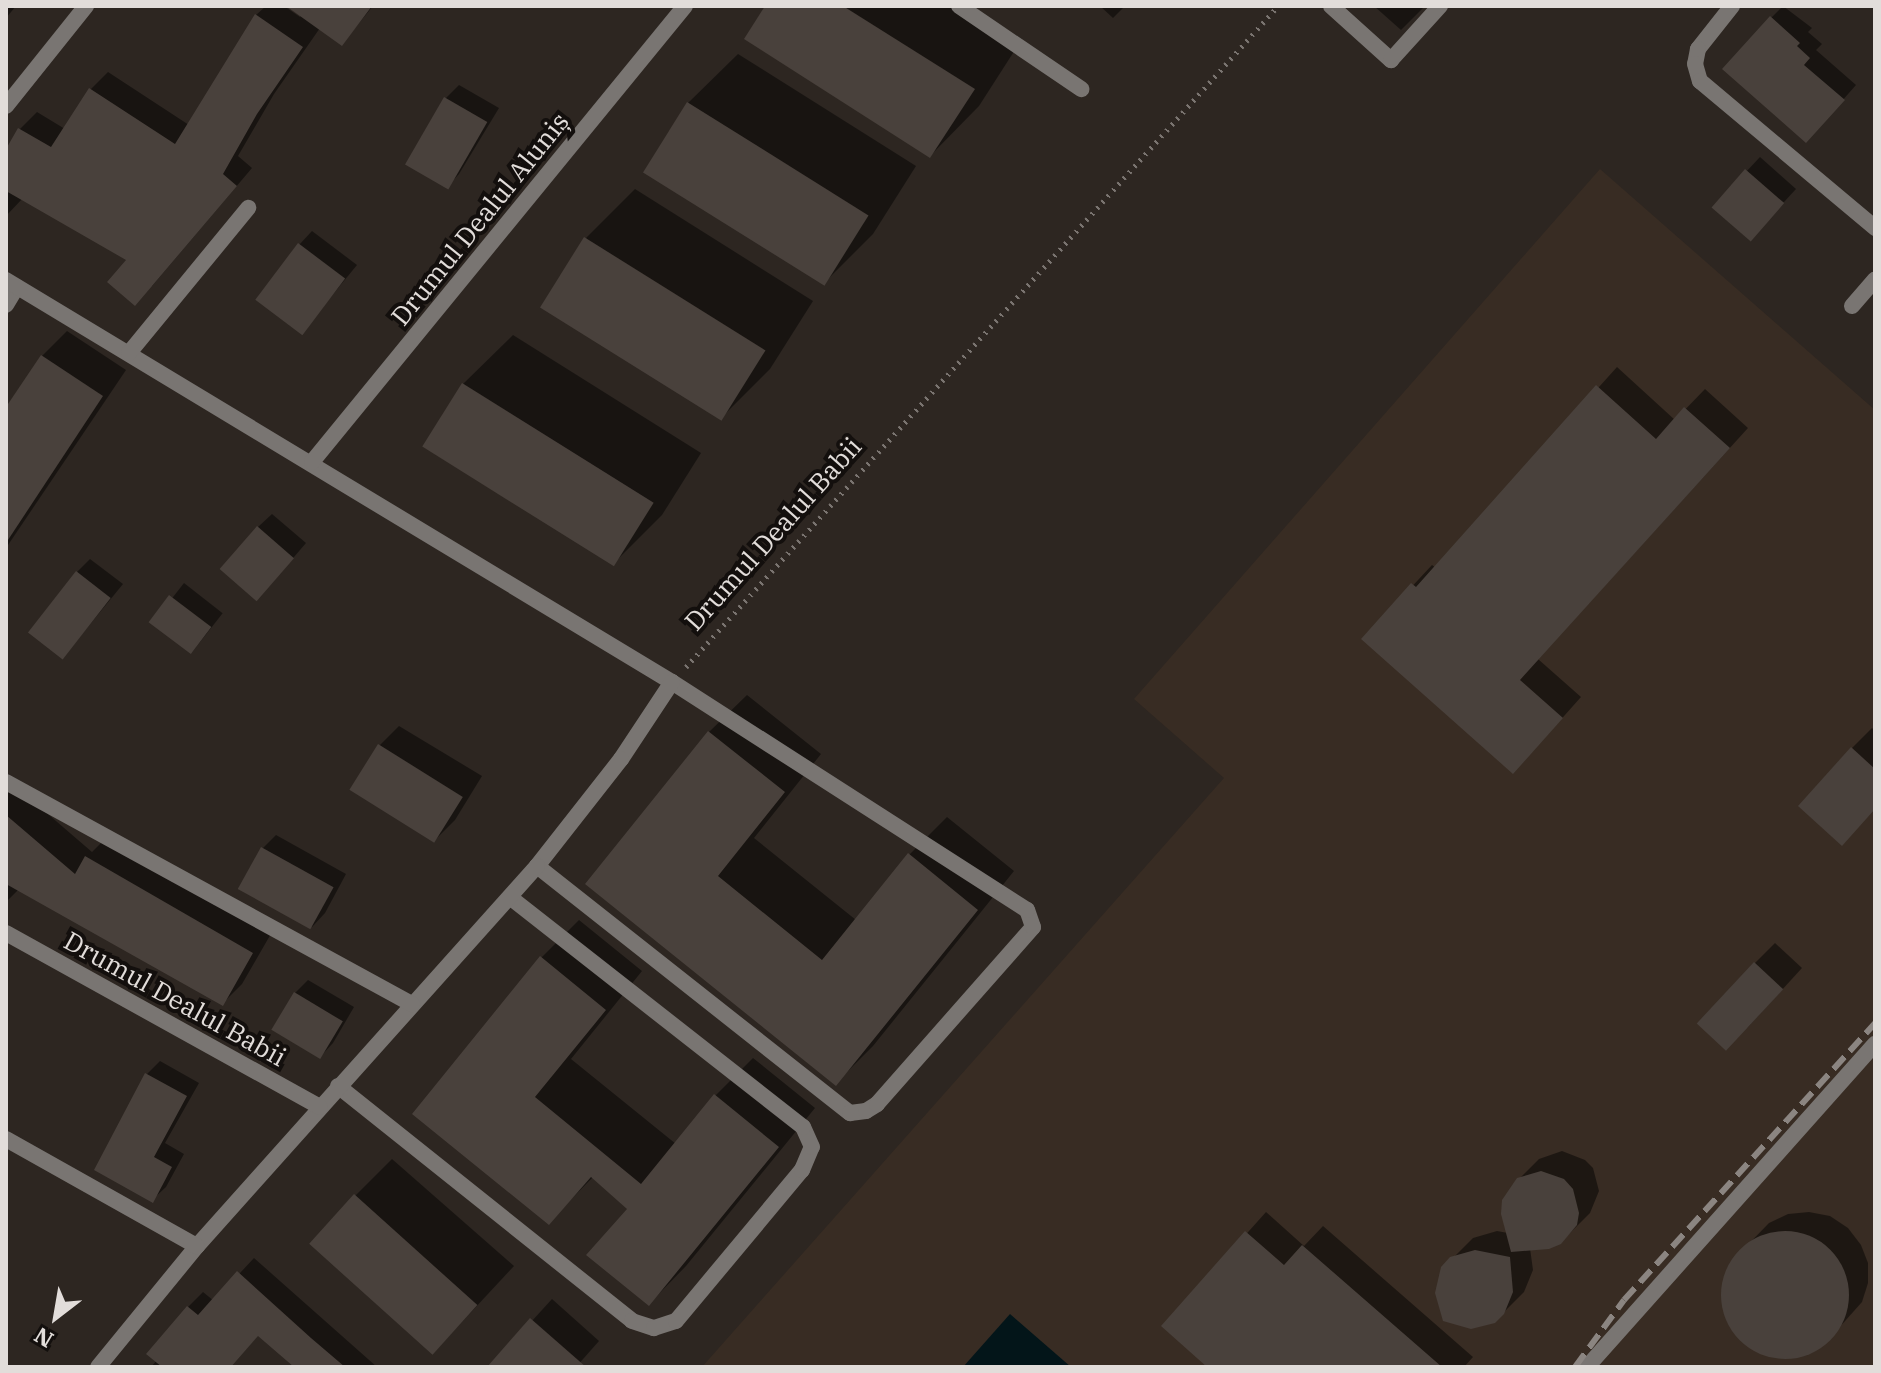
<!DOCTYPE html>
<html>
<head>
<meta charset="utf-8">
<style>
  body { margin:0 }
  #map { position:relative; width:1881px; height:1373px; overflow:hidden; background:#2d2621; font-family:"IBM Plex Serif",serif }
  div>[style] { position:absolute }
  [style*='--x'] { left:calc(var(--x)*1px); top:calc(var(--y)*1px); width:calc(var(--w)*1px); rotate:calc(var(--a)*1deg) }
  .built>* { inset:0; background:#382c23 }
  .water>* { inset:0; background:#031519 }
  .shadow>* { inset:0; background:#0007; transform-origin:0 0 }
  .building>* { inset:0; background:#49413c; transform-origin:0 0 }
  .round { border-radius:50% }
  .path>* { height:5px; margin-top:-2.5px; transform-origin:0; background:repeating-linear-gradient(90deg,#7a7470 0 2px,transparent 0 8px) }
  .lane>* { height:16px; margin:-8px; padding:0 8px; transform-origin:8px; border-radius:8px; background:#797572 }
  .street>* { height:16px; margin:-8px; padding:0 8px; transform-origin:8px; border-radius:8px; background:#797572 }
  .rail>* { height:6px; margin-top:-3px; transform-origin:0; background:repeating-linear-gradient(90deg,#8b8581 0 16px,transparent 0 24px) }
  span { translate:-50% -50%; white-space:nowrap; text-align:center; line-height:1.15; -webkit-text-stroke:8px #130f0d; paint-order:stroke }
  .street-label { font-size:26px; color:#e2ddda }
  .frame { position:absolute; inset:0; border:8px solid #e2ddda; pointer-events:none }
  .north { position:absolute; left:16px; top:1277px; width:80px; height:80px; -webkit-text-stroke:6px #130f0d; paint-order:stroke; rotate:211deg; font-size:22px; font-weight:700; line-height:32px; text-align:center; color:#e2ddda }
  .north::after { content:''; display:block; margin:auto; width:28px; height:36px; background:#e2ddda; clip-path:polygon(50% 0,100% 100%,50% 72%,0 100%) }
</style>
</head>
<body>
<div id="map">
  <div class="built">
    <div style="clip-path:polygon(1600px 169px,1875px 410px,1875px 1367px,702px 1367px,1224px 778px,1134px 699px)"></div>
  </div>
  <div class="water">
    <div style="clip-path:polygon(1010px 1314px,1071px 1367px,963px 1367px)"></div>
  </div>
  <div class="shadow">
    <div style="clip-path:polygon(6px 6px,16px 6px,6px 18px)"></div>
    <div style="clip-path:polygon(266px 6px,284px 6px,300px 17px,307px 6px,373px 6px,342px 44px,320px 28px,274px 94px,238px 156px,252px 168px,152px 286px,129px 259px,23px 198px,6px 216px,6px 153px,20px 129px,37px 112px,65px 129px,91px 89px,108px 72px,189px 125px,256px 15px)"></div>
    <div style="clip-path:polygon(768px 6px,970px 6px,1022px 39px,979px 106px,930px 156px)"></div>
    <div style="clip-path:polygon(1100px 6px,1125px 6px,1113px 18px)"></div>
    <div style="clip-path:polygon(1374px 6px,1425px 6px,1401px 30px)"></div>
    <div style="clip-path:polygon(1783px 6px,1812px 28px,1808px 32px,1822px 44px,1816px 50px,1856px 85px,1819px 127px,1771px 18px)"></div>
    <div style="clip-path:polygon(738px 54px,916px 166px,873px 234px,824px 283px,688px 103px)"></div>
    <div style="clip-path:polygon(459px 85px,499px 108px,459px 174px,446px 188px,446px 98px)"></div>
    <div style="clip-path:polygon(1760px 157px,1796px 189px,1762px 226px,1713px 207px)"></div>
    <div style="clip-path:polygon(635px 189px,813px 301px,770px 369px,721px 418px,586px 238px)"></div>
    <div style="clip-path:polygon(312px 231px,357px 265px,302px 332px,299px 245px)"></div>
    <div style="clip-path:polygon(67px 331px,126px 370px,6px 548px,6px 411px,42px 356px)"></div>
    <div style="clip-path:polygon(513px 335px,701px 453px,662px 515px,613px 564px,463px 384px)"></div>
    <div style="clip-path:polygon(1617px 367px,1675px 420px,1705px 389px,1748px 428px,1538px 659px,1581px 697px,1532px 752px,1364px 638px,1432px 565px,1436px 568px)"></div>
    <div style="clip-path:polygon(272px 514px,306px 543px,270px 585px,258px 527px)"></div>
    <div style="clip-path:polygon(90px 559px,123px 584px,64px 656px,77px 572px)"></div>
    <div style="left:184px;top:583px;width:49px;height:50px;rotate:38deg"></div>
    <div style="clip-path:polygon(747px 695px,821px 754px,754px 838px,856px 920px,909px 855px,947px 817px,1014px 871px,873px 1046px,836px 1083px,587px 884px,709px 732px)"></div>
    <div style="clip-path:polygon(399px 726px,482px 776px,455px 820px,435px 840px,379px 746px)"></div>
    <div style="clip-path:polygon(1872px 728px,1875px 731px,1875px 809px,1852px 748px)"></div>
    <div style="clip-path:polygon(6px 778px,92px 852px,106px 838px,272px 932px,242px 984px,222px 1004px,19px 889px,6px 902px)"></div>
    <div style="clip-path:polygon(276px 835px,346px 874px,325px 913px,312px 927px,262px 849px)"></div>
    <div style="clip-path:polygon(579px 920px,642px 971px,571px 1059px,676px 1144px,716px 1095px,753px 1058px,815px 1108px,686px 1266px,649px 1304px,629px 1209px,593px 1177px,549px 1222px,415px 1113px,542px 957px)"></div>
    <div style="clip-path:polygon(1775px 943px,1802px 968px,1747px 1028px,1755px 963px)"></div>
    <div style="clip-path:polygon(308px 980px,354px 1007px,333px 1043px,320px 1057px,295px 993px)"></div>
    <div style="clip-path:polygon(160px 1061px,199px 1083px,165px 1143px,184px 1154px,166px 1187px,152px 1200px,147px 1074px)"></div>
    <div style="clip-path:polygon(1562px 1151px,1585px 1160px,1593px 1168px,1599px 1191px,1590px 1213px,1569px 1234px,1530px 1248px,1533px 1270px,1524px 1292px,1503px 1313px,1443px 1268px,1473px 1238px,1497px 1231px,1508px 1233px,1518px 1180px,1539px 1159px)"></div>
    <div style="clip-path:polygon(392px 1159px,514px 1266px,434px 1352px,355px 1196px)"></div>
    <div style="clip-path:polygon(1266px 1212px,1304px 1246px,1323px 1226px,1473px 1357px,1464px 1367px,1210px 1367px,1164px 1326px)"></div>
    <div style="clip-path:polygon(1809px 1212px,1830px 1216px,1848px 1228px,1861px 1245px,1868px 1263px,1868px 1283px,1862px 1302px,1829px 1339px,1813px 1351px,1794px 1357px,1774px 1357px,1755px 1350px,1739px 1338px,1728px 1322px,1722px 1301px,1724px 1280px,1733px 1260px,1769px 1223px,1788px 1214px)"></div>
    <div style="clip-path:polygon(254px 1258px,377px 1367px,296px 1367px,259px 1334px,231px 1367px,151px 1367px,157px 1360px,149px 1353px,188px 1307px,203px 1292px,214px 1301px)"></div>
    <div style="clip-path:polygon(552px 1299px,599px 1341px,576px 1367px,490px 1367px)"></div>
  </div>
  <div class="building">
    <div style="clip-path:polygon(286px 6px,372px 6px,342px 46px)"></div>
    <div style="clip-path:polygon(765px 6px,843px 6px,975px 89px,930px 158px,744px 39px)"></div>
    <div style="clip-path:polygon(255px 14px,303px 47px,257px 114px,223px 174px,237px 186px,135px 306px,107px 282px,126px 260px,6px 191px,6px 149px,18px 128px,51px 147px,89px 88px,175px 144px)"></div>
    <div style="clip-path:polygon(1770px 16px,1800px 43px,1797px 46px,1810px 58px,1804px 65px,1845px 100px,1806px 143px,1722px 69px)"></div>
    <div style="left:444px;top:97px;width:50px;height:78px;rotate:30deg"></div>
    <div style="left:687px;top:102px;width:214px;height:83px;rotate:32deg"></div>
    <div style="left:1745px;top:169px;width:52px;height:51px;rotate:41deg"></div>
    <div style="left:584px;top:237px;width:214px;height:83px;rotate:32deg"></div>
    <div style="left:298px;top:243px;width:59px;height:71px;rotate:37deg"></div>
    <div style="clip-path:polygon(41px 355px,103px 396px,6px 543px,6px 407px)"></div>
    <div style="left:462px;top:383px;width:226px;height:75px;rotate:32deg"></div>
    <div style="clip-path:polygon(1596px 385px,1656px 439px,1684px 407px,1730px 448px,1520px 680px,1563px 718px,1513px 774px,1361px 639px,1411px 583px,1416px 587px)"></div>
    <div style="left:257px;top:526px;width:49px;height:57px;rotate:41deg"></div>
    <div style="left:76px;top:571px;width:44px;height:78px;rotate:38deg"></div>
    <div style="left:169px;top:595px;width:53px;height:34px;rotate:37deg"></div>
    <div style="clip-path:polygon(708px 731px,785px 792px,718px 876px,822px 960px,908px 853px,978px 910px,836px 1086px,585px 884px)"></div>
    <div style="left:378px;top:744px;width:100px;height:54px;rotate:32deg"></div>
    <div style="clip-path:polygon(1851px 747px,1875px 769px,1875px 809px,1842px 846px,1798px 806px)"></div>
    <div style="clip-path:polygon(6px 815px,75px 874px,85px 856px,253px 953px,223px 1006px,6px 884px)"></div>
    <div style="left:261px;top:847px;width:83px;height:48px;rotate:29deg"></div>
    <div style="clip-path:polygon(540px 956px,606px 1010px,535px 1097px,641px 1184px,714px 1094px,779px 1147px,649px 1306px,586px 1255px,627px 1209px,591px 1177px,549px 1225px,412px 1114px)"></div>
    <div style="left:1754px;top:962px;width:40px;height:84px;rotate:43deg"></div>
    <div style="left:294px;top:992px;width:57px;height:44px;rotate:31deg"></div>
    <div style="clip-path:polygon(145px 1073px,187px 1096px,154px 1157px,172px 1167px,153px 1203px,94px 1170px)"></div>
    <div style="clip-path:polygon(1541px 1171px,1564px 1179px,1573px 1189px,1579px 1213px,1577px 1225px,1561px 1244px,1549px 1249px,1511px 1252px,1501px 1214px,1502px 1200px,1517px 1178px)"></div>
    <div style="left:354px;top:1194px;width:166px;height:67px;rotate:42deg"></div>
    <div class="round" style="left:1721px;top:1231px;width:128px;height:128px"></div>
    <div style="clip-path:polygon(1245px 1231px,1284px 1265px,1302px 1245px,1442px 1367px,1207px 1367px,1161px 1326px)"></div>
    <div style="clip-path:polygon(1475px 1250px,1510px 1257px,1513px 1292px,1504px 1314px,1495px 1323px,1471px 1329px,1443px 1321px,1435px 1293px,1441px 1267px,1450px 1257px)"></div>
    <div style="clip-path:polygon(237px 1271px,311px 1338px,345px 1367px,294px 1367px,258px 1336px,231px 1367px,162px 1367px,146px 1354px,187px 1306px,198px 1315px)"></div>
    <div style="clip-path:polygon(530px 1318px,586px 1367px,487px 1367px)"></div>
  </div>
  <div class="path">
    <div style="--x:686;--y:667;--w:887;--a:-48.15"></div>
  </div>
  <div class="lane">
    <div style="--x:959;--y:6;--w:148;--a:34.2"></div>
    <div style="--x:1331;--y:6;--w:81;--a:42"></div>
    <div style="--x:1391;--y:60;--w:73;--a:-47.8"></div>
    <div style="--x:1732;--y:6;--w:55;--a:128.3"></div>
    <div style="--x:1698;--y:49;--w:15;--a:101"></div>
    <div style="--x:1695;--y:64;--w:18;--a:74"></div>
    <div style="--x:1700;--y:81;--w:229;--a:40"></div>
    <div style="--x:6;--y:305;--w:21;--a:-59"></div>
    <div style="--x:1852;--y:306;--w:35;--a:-49"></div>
    <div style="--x:537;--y:866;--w:399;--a:38.3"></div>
    <div style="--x:850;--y:1113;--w:16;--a:-7"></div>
    <div style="--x:866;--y:1111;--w:13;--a:-32"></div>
    <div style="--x:877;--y:1104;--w:236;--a:-48.6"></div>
    <div style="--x:1033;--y:927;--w:18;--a:-109"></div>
    <div style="--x:1027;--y:910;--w:422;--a:-147.3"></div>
    <div style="--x:338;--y:1086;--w:376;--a:38.6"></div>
    <div style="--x:632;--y:1321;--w:23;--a:18"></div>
    <div style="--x:654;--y:1328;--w:23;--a:-18"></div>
    <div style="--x:676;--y:1321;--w:197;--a:-50.2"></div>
    <div style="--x:802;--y:1170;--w:25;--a:-67"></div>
    <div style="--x:812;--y:1147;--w:22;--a:-114"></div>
    <div style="--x:803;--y:1127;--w:372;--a:-141.9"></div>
    <div style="--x:1587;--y:1367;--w:433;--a:-48.3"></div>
  </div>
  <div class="street">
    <div style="--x:6;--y:106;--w:128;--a:-51.3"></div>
    <div style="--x:6;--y:280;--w:778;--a:31.12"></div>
    <div style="--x:672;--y:682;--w:92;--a:123.5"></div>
    <div style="--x:621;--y:759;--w:136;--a:128.1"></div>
    <div style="--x:537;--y:866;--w:510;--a:131.82"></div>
    <div style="--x:197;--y:1246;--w:156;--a:129.3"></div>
    <div style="--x:129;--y:353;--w:188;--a:-50.6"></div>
    <div style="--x:312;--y:462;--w:589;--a:-50.72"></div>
    <div style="--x:6;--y:782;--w:463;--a:28.7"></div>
    <div style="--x:6;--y:933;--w:359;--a:29"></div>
    <div style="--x:6;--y:1139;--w:219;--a:29.3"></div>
  </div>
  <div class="rail">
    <div style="--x:1575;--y:1367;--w:83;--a:-53.8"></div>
    <div style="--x:1624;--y:1300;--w:374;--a:-47.8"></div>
  </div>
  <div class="street-label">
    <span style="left:480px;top:219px;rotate:-51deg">Drumul Dealul Aluniș</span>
    <span style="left:773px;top:534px;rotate:-48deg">Drumul Dealul Babii</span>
    <span style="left:175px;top:999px;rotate:29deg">Drumul Dealul Babii</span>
  </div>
  <div class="frame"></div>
  <div class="north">N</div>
</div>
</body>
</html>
